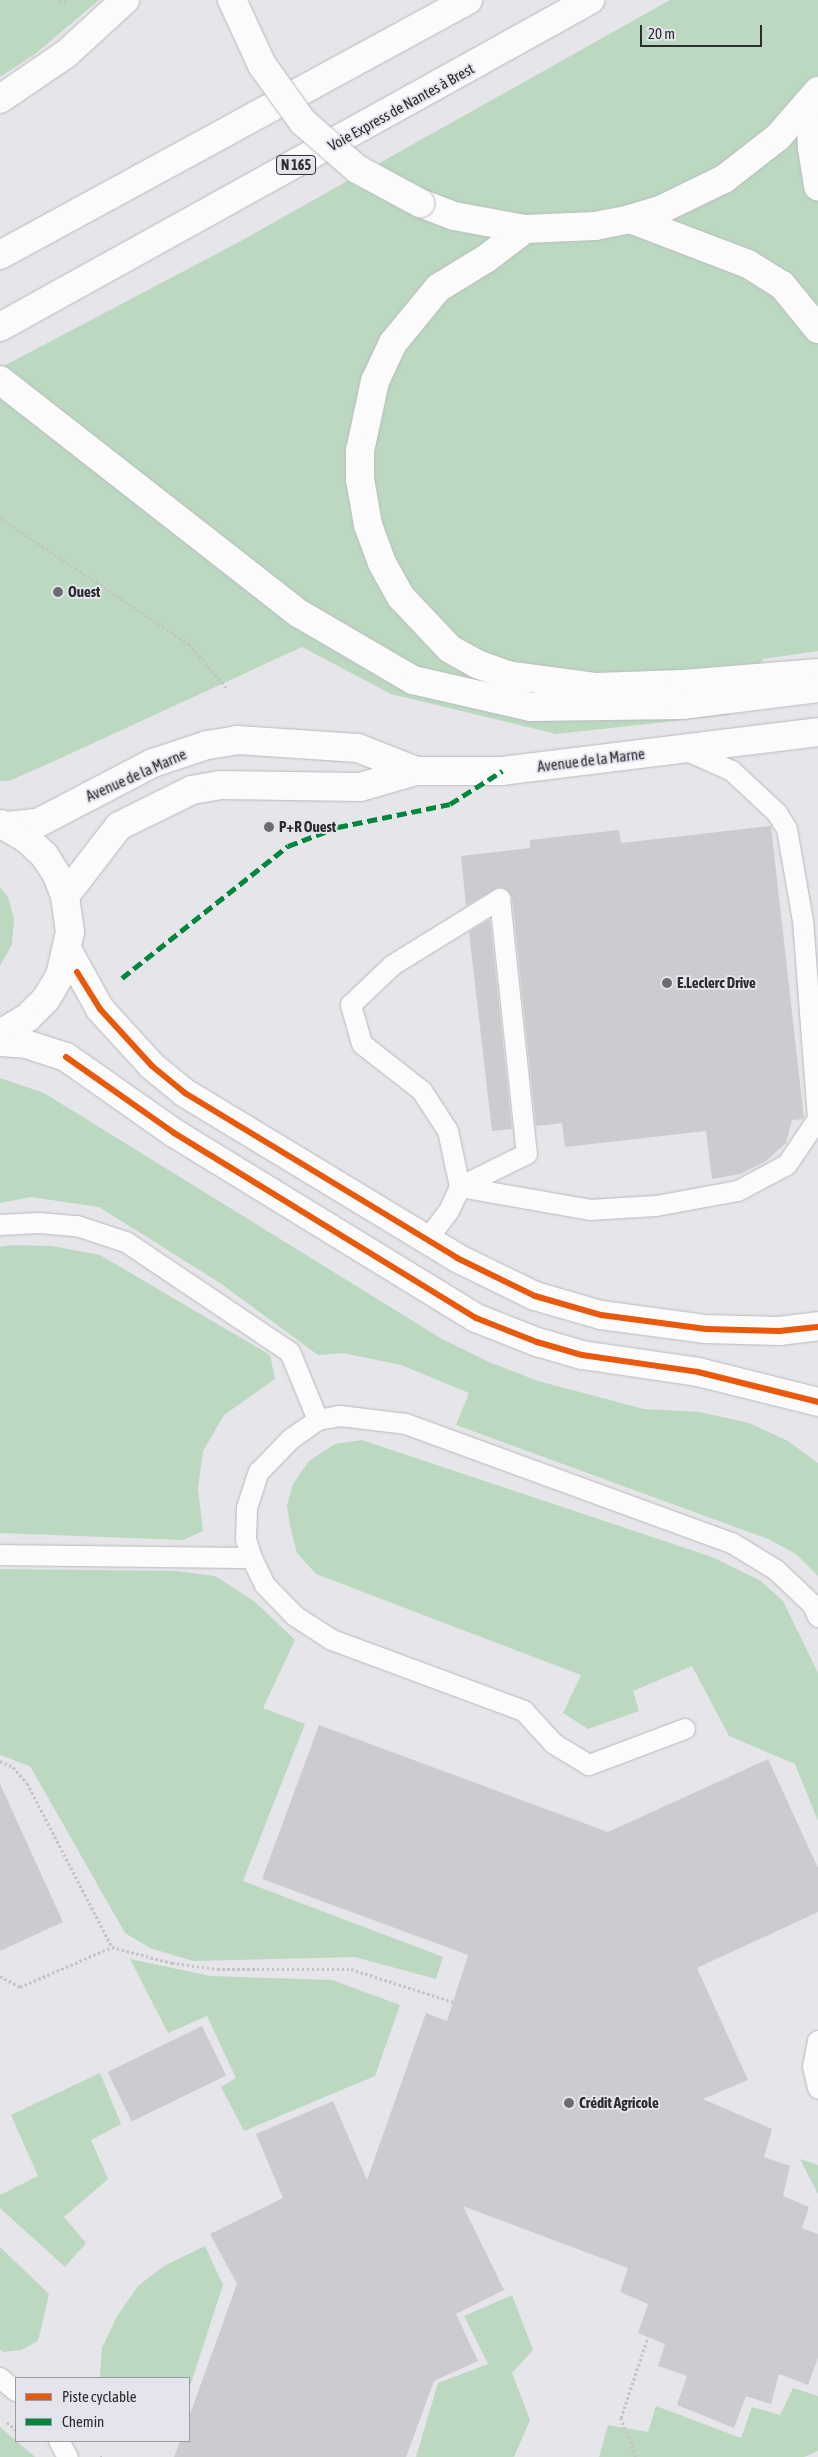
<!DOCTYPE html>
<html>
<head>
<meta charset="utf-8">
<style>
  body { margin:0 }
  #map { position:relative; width:818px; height:2457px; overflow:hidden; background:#e5e5ea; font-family:"Asap Condensed",sans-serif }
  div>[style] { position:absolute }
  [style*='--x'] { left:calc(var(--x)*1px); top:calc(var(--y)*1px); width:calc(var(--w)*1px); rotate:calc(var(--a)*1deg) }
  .green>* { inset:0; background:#bcd8c1 }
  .building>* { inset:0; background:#ccccd0; transform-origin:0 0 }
  .path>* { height:3px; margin-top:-1.5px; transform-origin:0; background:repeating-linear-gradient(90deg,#c4c4c6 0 2.5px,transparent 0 5px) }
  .roads { filter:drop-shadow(0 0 1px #bababd) drop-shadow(0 0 1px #bababd) }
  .lane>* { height:20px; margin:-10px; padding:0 10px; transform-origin:10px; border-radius:10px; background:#fbfbfc }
  .secondary>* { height:28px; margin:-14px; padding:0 14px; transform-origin:14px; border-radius:14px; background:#fbfbfc }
  .primary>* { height:28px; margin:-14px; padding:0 14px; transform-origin:14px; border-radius:14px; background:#fbfbfc }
  .highway>* { height:28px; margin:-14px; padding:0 14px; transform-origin:14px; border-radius:14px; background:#fbfbfc }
  .bridges { filter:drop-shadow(0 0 1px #bababd) drop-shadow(0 0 1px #bababd) }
  .primary-bridge>* { height:28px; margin:-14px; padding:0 14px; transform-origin:14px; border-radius:14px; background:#fbfbfc }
  .quiet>* { height:5px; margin-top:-2.5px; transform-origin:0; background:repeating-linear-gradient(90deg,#00873e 0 10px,transparent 0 15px) }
  .cycleway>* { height:6px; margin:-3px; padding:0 3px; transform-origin:3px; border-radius:3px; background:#e8590c }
  .dots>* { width:14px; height:14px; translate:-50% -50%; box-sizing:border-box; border:2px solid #e3e4ec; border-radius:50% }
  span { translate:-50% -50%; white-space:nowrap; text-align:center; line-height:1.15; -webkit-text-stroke:4px #e3e4ec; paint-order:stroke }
  .shield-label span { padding:1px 4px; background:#e3e4ec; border:1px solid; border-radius:4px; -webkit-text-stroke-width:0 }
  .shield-label { font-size:14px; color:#2c2d30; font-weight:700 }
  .street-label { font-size:15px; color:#2c2d30 }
  .poi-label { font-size:15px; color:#2c2d30; font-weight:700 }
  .left { translate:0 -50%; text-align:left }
  .legend { position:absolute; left:15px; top:2377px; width:175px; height:65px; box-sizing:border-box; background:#e3e4ec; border:1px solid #9a9ba1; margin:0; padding:6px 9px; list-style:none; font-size:15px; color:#2c2d30 }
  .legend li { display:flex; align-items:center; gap:10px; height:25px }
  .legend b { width:25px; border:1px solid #9a9ba1 }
  .scale { position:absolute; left:640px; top:25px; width:122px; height:22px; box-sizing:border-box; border:2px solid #2c2d30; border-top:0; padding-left:6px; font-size:15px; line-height:18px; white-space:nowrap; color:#2c2d30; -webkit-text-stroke:4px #e3e4ec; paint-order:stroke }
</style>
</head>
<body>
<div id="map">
  <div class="green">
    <div style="clip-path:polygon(0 0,99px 0,35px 54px,0 77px)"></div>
    <div style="clip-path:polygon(670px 0,818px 0,818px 651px,763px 659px,729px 715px,556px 734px,391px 694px,302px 647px,50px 763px,9px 781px,0 781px,0 368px,239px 242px)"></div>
    <div style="clip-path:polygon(0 887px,8px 897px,14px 919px,12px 944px,0 966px)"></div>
    <div style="clip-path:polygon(0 1078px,44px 1093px,442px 1339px,489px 1362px,538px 1381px,644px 1409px,699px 1412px,749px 1423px,788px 1441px,818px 1463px,818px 1576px,796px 1554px,768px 1539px,456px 1425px,469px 1393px,401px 1365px,343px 1353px,318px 1355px,220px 1283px,99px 1207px,31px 1197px,0 1203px)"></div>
    <div style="clip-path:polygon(12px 1245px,52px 1246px,100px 1255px,270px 1355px,275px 1379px,224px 1415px,203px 1451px,198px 1489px,203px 1531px,183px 1540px,0 1533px,0 1247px)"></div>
    <div style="clip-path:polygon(362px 1440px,712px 1557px,761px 1581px,783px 1601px,818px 1673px,818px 1821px,795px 1764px,729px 1736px,692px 1666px,633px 1691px,639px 1711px,588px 1729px,563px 1713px,581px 1675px,316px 1574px,297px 1553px,290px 1526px,287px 1505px,293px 1484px,309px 1461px,335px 1444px)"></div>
    <div style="clip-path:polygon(0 1569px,176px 1571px,215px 1576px,254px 1601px,295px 1640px,263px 1708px,305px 1724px,243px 1881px,443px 1957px,436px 1979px,355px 1957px,193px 1961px,150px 1948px,125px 1933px,30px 1766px,0 1755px)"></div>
    <div style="clip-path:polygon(130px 1959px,210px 1976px,332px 1980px,400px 2005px,375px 2076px,244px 2131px,221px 2087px,236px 2078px,207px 2016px,168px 2033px)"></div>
    <div style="clip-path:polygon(100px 2073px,121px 2124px,91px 2140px,108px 2179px,64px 2217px,86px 2243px,65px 2267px,0 2208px,0 2195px,38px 2176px,11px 2115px)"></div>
    <div style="clip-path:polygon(800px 2159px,818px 2165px,818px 2194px)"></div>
    <div style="clip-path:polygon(205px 2246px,223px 2285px,189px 2389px,189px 2378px,100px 2378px,102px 2348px,117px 2316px,138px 2286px,164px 2266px)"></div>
    <div style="clip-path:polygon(0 2247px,49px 2294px,38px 2341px,21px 2350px,3px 2352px,0 2349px)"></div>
    <div style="clip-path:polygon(512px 2295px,533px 2350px,512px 2373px,530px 2420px,514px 2457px,416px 2457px,438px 2383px,488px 2364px,464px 2316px)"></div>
    <div style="clip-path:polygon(793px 2388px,818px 2396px,818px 2451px,804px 2457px,599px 2457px,608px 2425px,648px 2432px,656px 2406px,741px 2438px,752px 2407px,780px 2415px)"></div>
    <div style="clip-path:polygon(0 2427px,35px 2457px,0 2457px)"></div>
  </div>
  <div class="building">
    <div style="clip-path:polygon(771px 826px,804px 1119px,792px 1120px,786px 1143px,766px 1161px,740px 1174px,712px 1179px,706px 1131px,565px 1147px,562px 1123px,536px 1126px,512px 897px,506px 889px,499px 887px,466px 906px,461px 856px,530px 848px,530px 840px,619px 830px,621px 843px)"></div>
    <div style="clip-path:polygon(490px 919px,512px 1129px,492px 1131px,469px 932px)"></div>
    <div style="clip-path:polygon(319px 1725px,608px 1832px,768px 1759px,818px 1868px,818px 1912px,697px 1968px,748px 2080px,703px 2099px,772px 2129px,764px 2157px,790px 2166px,783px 2196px,809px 2207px,802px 2228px,818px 2234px,818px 2358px,808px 2385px,779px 2374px,771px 2404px,746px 2396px,734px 2428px,677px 2405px,687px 2376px,658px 2366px,665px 2344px,638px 2333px,648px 2304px,620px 2292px,628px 2268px,463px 2206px,504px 2290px,456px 2314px,478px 2361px,434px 2381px,406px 2457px,174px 2457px,180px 2441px,189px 2441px,189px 2417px,237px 2284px,210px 2234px,283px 2198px,256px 2134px,333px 2101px,367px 2180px,426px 2013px,447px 2021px,468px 1955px,262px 1879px)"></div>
    <div style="clip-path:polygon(0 1784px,63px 1922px,0 1951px)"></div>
    <div style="left:202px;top:2026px;width:55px;height:105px;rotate:64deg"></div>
  </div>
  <div class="path">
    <div style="--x:59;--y:0;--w:9;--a:18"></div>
    <div style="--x:0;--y:518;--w:227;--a:33.7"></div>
    <div style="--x:189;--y:644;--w:57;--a:49.3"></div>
    <div style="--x:0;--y:1761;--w:14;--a:25"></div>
    <div style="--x:13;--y:1767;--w:21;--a:49"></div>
    <div style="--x:27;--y:1783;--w:185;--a:62.6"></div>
    <div style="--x:0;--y:1976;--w:23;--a:29"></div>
    <div style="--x:20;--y:1987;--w:100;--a:-23.5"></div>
    <div style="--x:112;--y:1947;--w:62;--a:14.9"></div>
    <div style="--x:172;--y:1963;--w:45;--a:7.6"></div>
    <div style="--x:217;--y:1969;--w:134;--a:0"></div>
    <div style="--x:351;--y:1969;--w:107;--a:17.9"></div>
    <div style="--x:7;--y:2422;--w:12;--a:42"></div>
    <div style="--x:100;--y:2457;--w:5;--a:0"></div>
    <div style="--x:636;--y:2457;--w:42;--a:-111"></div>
    <div style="--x:621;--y:2418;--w:85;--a:-71.6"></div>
  </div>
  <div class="roads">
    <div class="lane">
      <div style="--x:460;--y:1187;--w:132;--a:10"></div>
      <div style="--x:590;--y:1210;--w:66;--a:-3.5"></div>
      <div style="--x:656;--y:1206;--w:83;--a:-10.4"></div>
      <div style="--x:738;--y:1191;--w:55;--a:-28"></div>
      <div style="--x:787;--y:1165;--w:55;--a:-56"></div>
      <div style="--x:818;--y:1119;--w:199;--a:-94.3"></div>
      <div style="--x:803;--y:921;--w:93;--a:-99.9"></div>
      <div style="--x:787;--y:829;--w:19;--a:-122"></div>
      <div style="--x:777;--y:813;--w:62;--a:-137"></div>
      <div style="--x:732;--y:771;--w:54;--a:-155.8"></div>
      <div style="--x:0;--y:1225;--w:39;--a:-3"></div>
      <div style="--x:39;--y:1223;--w:38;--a:5"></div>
      <div style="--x:77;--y:1226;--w:52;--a:18.1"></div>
      <div style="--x:126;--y:1242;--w:197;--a:33.9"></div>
      <div style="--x:290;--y:1352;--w:74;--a:67.6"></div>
      <div style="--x:427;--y:1240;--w:36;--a:-53"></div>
      <div style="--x:449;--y:1211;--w:26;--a:-65"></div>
      <div style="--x:460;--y:1187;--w:57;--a:-102.1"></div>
      <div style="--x:448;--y:1131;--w:48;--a:-123"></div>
      <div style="--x:422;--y:1091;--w:76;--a:-141.9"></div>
      <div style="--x:362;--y:1044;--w:41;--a:-105.8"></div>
      <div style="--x:351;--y:1005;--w:58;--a:-43.6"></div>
      <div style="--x:393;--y:965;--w:126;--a:-31.7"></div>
      <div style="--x:500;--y:899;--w:256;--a:84"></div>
      <div style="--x:527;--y:1154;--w:75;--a:153.8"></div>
      <div style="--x:0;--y:1555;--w:252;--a:0.7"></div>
      <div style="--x:685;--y:1729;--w:103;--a:159.4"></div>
      <div style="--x:589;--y:1765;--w:41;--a:-149"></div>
      <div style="--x:554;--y:1744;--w:45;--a:-132.3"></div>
      <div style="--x:524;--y:1711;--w:205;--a:-159.7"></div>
      <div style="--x:332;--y:1640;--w:44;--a:-147"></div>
      <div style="--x:295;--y:1616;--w:43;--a:-134.1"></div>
      <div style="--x:265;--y:1585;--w:30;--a:-116"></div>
      <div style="--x:252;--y:1558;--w:20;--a:-108"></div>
      <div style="--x:246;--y:1539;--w:31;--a:-88"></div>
      <div style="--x:247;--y:1508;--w:38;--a:-72"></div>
      <div style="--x:259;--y:1472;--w:46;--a:-45.9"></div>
      <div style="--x:291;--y:1439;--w:33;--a:-35"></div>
      <div style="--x:318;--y:1420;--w:22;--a:-10"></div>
      <div style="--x:340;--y:1416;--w:66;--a:6.9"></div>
      <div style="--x:406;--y:1424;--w:347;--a:20.1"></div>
      <div style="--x:732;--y:1543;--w:52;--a:31.5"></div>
      <div style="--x:776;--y:1570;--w:51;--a:43.4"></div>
      <div style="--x:813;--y:1605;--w:13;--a:67"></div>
      <div style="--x:818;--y:2041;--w:25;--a:101"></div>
      <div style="--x:813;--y:2066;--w:23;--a:77"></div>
      <div style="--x:0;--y:2378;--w:21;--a:39"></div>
      <div style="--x:59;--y:2441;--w:18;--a:61"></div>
    </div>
    <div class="secondary">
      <div style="--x:810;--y:103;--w:45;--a:87.5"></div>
      <div style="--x:812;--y:148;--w:39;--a:81"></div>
      <div style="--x:630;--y:219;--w:126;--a:20.9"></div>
      <div style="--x:748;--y:264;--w:40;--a:32"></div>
      <div style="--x:782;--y:285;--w:57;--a:50.7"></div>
      <div style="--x:525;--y:229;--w:48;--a:142.7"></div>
      <div style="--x:487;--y:258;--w:57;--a:148.5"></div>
      <div style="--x:438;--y:288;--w:71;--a:129.3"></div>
      <div style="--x:393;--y:343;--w:42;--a:115.3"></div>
      <div style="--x:375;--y:381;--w:72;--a:102.1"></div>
      <div style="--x:360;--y:451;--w:28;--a:90"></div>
      <div style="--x:360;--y:479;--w:47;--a:80.1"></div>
      <div style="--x:368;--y:525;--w:40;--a:69.8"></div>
      <div style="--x:382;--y:563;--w:39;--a:61"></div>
      <div style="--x:401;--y:597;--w:71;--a:46.7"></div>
      <div style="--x:450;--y:649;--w:31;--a:29"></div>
      <div style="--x:477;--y:664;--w:32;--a:20"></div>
      <div style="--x:507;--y:675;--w:90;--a:7.7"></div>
      <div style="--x:596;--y:687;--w:86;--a:-2"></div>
      <div style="--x:682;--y:684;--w:136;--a:-4.6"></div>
      <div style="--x:7;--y:826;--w:31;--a:-6"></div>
      <div style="--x:38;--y:823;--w:130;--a:-27.6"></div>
      <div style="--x:153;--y:763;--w:57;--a:-18.4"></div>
      <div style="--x:207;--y:745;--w:30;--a:-9"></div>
      <div style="--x:237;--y:740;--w:121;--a:3.8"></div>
      <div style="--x:358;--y:748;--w:62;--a:21.6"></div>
      <div style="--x:65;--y:896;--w:88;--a:-52.4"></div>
      <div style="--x:119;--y:826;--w:81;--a:-26.3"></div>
      <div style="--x:192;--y:790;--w:28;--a:-10"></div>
      <div style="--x:220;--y:785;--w:140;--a:0.8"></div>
      <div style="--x:360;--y:787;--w:58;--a:-15.9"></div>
      <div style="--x:416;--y:771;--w:86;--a:0"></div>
      <div style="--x:502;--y:771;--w:318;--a:-7"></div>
      <div style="--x:68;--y:951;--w:66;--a:61.1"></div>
      <div style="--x:100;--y:1009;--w:77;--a:47.6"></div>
      <div style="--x:152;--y:1066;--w:43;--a:39.3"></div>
      <div style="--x:185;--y:1093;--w:318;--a:31.2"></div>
      <div style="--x:457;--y:1258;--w:87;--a:26"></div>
      <div style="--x:535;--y:1296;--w:69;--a:16.1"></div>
      <div style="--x:601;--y:1315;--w:106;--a:7.6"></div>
      <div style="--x:706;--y:1329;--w:73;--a:1.6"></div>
      <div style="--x:779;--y:1331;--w:39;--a:-7"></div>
      <div style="--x:0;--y:1034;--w:33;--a:-31"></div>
      <div style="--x:28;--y:1017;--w:25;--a:-45"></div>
      <div style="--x:46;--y:999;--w:27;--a:-59"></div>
      <div style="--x:60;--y:976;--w:45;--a:-77.2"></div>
      <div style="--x:70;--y:932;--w:36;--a:-98"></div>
      <div style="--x:65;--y:896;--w:22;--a:-111"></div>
      <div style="--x:57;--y:875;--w:24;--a:-123"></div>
      <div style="--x:44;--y:855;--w:23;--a:-137"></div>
      <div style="--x:27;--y:839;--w:30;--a:-150"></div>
      <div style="--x:0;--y:1042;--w:26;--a:4"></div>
      <div style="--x:26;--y:1044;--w:42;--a:18"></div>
      <div style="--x:66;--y:1057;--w:132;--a:35.1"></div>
      <div style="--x:174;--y:1133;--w:354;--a:31.5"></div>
      <div style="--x:476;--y:1318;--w:66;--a:21.5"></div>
      <div style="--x:537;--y:1342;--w:47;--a:16.1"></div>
      <div style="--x:582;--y:1355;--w:117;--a:8.3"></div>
      <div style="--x:698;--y:1372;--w:124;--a:14"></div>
    </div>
    <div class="primary">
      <div style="--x:420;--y:203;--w:36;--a:21"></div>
      <div style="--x:454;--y:216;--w:72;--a:10.4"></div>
      <div style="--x:525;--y:229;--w:70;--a:-2.5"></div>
      <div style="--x:595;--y:226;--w:36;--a:-11"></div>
      <div style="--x:630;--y:219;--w:34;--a:-17"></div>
      <div style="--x:662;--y:209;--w:69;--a:-25.8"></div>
      <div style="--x:724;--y:179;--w:68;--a:-37.9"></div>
      <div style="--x:778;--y:137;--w:61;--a:-49"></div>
    </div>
    <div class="highway">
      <div style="--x:0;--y:99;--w:80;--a:-34.3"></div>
      <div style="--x:66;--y:54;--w:80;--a:-42.5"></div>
      <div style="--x:0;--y:255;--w:533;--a:-28.58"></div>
      <div style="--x:0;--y:327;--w:675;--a:-29"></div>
      <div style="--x:0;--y:380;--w:380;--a:38"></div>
      <div style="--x:300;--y:614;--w:131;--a:30.3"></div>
      <div style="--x:413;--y:680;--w:121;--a:12.9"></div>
      <div style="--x:531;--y:707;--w:151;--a:-0.8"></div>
      <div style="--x:682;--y:705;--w:137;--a:-7.1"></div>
    </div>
  </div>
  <div class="bridges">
    <div class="primary-bridge">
      <div style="--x:232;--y:0;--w:72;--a:65.2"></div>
      <div style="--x:262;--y:65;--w:70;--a:54.3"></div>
      <div style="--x:303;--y:122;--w:72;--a:41"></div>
      <div style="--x:357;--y:169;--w:72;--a:28.4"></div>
    </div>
  </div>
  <div class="quiet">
    <div style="--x:122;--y:978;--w:212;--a:-38.5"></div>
    <div style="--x:288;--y:846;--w:53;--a:-20.8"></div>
    <div style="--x:338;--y:827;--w:114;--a:-11.6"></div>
    <div style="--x:450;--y:804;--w:62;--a:-32.4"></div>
  </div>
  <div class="cycleway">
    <div style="--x:77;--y:972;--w:44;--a:58.1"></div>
    <div style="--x:100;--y:1009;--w:77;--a:47.6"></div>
    <div style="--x:152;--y:1066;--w:43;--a:39.3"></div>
    <div style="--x:185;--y:1093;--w:318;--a:31.2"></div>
    <div style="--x:457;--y:1258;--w:87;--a:26"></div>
    <div style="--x:535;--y:1296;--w:69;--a:16.1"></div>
    <div style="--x:601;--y:1315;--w:106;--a:7.6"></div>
    <div style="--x:706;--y:1329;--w:73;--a:1.6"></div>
    <div style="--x:779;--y:1331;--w:38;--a:-6"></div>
    <div style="--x:66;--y:1057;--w:132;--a:35.1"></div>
    <div style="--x:174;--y:1133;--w:354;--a:31.5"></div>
    <div style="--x:476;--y:1318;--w:66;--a:21.5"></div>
    <div style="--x:537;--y:1342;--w:47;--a:16.1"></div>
    <div style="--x:582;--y:1355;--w:117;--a:8.3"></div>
    <div style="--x:698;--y:1372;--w:124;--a:14"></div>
  </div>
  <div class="dots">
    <div style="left:58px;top:592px;background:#6d6d71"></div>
    <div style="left:269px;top:827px;background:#6d6d71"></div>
    <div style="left:667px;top:983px;background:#6d6d71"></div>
    <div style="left:569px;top:2103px;background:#6d6d71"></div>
  </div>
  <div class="shield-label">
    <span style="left:296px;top:165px">N 165</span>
  </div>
  <div class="street-label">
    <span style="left:401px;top:107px;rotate:-29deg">Voie Express de Nantes à Brest</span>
    <span style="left:591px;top:760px;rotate:-7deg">Avenue de la Marne</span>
    <span style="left:136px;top:775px;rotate:-24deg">Avenue de la Marne</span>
  </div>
  <div class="poi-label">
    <span class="left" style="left:68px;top:592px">Ouest</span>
    <span class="left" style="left:279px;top:827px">P+R Ouest</span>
    <span class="left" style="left:677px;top:983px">E.Leclerc Drive</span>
    <span class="left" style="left:579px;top:2103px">Crédit Agricole</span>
  </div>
  <ul class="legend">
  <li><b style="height:6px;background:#e8590c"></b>Piste cyclable</li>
  <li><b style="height:6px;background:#00873e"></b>Chemin</li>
  </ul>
  <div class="scale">20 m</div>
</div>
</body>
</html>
